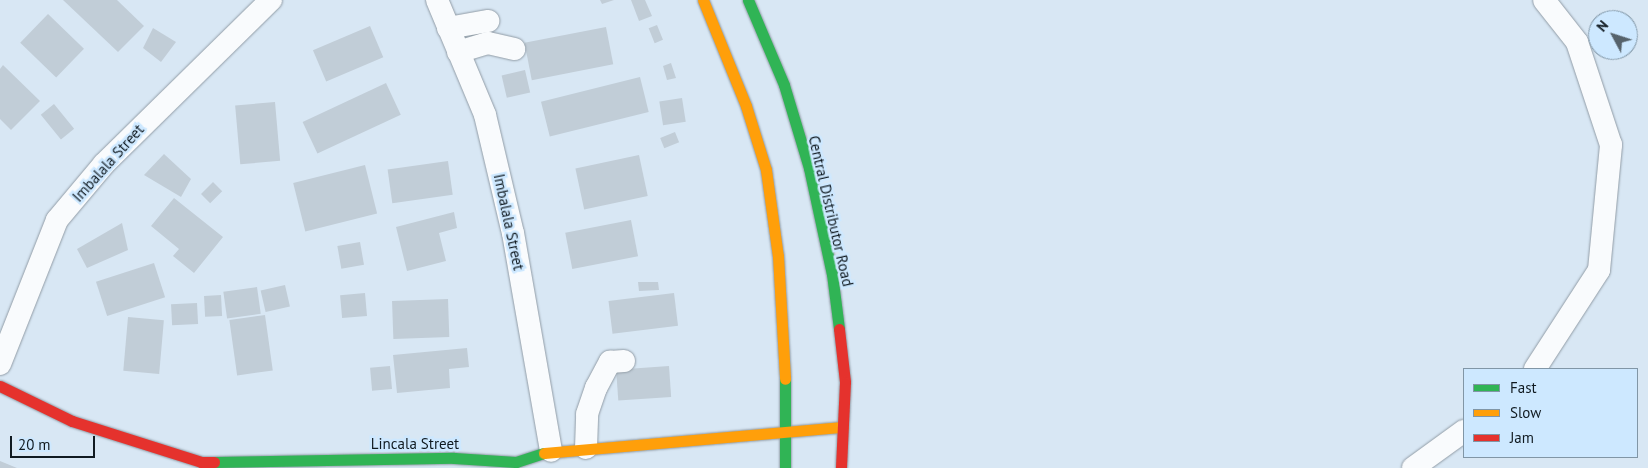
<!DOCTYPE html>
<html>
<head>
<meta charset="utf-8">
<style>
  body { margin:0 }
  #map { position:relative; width:1648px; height:468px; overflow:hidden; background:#d8e7f4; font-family:"PT Sans",sans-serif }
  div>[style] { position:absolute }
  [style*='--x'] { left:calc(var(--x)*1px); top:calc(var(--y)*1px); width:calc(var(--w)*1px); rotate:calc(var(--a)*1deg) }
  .building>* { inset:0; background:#c1cdd7; transform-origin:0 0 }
  .roads { filter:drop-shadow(0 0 1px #919ca6) drop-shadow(0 0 1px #919ca6) }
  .street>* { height:22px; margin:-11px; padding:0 11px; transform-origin:11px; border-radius:11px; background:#f9fbfd }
  .fast>* { height:11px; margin:-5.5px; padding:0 5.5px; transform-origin:5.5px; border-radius:5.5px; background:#30b455 }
  .slow>* { height:11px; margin:-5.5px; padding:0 5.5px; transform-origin:5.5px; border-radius:5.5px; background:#ff9f0a }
  .jam>* { height:11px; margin:-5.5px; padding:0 5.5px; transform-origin:5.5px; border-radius:5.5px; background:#e5322d }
  span { translate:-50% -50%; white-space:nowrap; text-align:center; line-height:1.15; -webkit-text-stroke:5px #cde8ff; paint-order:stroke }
  .street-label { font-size:15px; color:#101a21 }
  .legend { position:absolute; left:1463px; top:368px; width:175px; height:90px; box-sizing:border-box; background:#cde8ff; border:1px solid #8196a6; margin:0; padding:6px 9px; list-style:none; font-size:15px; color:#101a21 }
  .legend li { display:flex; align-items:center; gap:10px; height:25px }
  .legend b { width:25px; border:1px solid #8196a6 }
  .north { position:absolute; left:1588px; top:10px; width:50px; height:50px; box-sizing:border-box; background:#cde8ff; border:1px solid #8196a6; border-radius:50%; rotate:310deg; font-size:14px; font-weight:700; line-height:20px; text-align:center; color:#101a21 }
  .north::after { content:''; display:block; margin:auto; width:18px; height:22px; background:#56626b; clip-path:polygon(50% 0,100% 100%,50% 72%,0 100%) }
  .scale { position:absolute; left:10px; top:436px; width:85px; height:22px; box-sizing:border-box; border:2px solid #101a21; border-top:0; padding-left:6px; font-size:15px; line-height:18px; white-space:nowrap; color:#101a21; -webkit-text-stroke:4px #cde8ff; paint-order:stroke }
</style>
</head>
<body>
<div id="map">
  <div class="building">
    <div style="clip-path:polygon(63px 0,117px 0,144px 26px,118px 52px)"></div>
    <div style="clip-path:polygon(600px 0,614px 0,602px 4px)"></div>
    <div style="clip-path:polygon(631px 0,645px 0,652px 16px,639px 21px)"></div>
    <div style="left:48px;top:14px;width:50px;height:40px;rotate:44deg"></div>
    <div style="left:657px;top:25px;width:16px;height:9px;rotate:68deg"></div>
    <div style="left:370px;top:26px;width:34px;height:62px;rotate:67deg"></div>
    <div style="left:606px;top:27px;width:38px;height:83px;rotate:79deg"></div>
    <div style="clip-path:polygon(153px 28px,176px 42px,161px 62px,143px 48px)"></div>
    <div style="clip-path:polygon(671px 63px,676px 78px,667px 80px,663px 66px)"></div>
    <div style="clip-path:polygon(3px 65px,40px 101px,11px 130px,0 119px,0 69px)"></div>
    <div style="left:525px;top:70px;width:23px;height:24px;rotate:77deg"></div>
    <div style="left:640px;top:77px;width:36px;height:102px;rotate:76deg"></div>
    <div style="left:386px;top:83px;width:35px;height:92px;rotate:65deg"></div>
    <div style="left:682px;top:98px;width:24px;height:23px;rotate:81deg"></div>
    <div style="left:275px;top:102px;width:59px;height:40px;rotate:85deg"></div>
    <div style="left:54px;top:104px;width:32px;height:17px;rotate:51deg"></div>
    <div style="left:675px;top:132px;width:11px;height:16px;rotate:68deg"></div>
    <div style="clip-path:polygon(164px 154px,191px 179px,181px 197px,144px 175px)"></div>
    <div style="left:639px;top:155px;width:42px;height:65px;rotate:78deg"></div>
    <div style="left:448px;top:161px;width:34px;height:61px;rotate:82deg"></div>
    <div style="left:365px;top:165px;width:50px;height:74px;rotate:76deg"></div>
    <div style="left:213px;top:182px;width:13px;height:17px;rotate:45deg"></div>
    <div style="clip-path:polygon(174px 198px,223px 237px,194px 273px,173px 256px,179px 249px,151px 226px)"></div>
    <div style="clip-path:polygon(454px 212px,457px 228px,439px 233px,446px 261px,407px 271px,396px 227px)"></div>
    <div style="left:631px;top:220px;width:37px;height:67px;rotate:79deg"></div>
    <div style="clip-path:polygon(122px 223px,128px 250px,87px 268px,77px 249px)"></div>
    <div style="left:360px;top:242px;width:23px;height:23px;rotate:80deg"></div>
    <div style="left:154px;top:263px;width:36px;height:61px;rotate:72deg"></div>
    <div style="clip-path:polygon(638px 282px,658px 282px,659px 290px,639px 291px)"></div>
    <div style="left:285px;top:285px;width:22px;height:25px;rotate:77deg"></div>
    <div style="left:257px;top:287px;width:27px;height:34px;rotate:82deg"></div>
    <div style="left:365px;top:293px;width:23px;height:25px;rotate:85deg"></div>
    <div style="left:674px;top:293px;width:33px;height:66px;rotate:83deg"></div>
    <div style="left:221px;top:295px;width:21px;height:17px;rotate:87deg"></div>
    <div style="left:448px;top:299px;width:38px;height:56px;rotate:88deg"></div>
    <div style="left:197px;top:303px;width:21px;height:26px;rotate:87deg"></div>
    <div style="left:265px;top:315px;width:56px;height:36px;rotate:82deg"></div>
    <div style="left:128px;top:317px;width:36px;height:54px;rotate:5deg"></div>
    <div style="clip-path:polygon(467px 348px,469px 367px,449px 369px,450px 388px,397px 393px,393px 355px)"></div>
    <div style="left:390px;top:366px;width:23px;height:20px;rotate:85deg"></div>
    <div style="left:669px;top:366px;width:31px;height:53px;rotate:86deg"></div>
    <div style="clip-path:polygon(0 461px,17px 468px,0 468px)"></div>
  </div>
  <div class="roads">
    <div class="street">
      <div style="--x:437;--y:0;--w:125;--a:67.3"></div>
      <div style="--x:485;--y:115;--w:121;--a:76.7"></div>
      <div style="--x:513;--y:233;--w:221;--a:80.1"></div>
      <div style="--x:448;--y:28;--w:41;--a:-9.9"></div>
      <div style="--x:458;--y:52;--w:31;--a:-17"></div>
      <div style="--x:488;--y:43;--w:27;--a:13"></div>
      <div style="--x:0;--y:364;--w:155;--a:-68.4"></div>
      <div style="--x:57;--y:220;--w:73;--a:-50"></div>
      <div style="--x:104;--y:164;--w:234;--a:-44.5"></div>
      <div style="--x:1535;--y:369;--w:118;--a:-57.1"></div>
      <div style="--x:1599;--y:270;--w:126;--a:-84.5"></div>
      <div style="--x:1611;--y:145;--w:108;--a:-108.3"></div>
      <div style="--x:1577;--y:42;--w:53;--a:-128.2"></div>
      <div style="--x:586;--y:448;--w:34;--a:-88"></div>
      <div style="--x:587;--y:414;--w:28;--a:-71"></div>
      <div style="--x:596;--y:388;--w:30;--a:-62"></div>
      <div style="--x:610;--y:362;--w:14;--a:-4"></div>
      <div style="--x:1413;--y:468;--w:63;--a:-36"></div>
    </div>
    <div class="fast">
      <div style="--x:748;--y:0;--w:92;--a:67"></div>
      <div style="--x:784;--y:85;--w:87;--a:73.2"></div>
      <div style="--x:809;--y:168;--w:108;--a:77.8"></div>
      <div style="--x:832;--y:274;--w:55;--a:82.7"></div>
      <div style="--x:785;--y:379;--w:89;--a:90"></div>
      <div style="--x:214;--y:462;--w:240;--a:-1"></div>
      <div style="--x:454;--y:458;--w:62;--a:3.7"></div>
      <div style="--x:516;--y:462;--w:29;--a:-18"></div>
    </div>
    <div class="slow">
      <div style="--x:703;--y:0;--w:114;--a:67.9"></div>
      <div style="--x:746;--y:106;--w:67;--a:72.6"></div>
      <div style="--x:766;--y:170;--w:87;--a:82.1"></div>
      <div style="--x:778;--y:256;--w:123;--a:86.7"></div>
      <div style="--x:544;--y:453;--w:300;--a:-5"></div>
    </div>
    <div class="jam">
      <div style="--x:839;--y:329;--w:53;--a:83.5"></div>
      <div style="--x:845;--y:382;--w:86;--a:92.7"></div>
      <div style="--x:0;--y:386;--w:80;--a:25.9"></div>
      <div style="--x:72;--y:421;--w:135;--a:17.6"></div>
      <div style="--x:201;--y:462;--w:13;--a:0"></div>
    </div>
  </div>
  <div class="street-label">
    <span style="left:108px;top:163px;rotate:-48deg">Imbalala Street</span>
    <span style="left:831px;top:211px;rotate:77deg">Central Distributor Road</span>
    <span style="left:509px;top:222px;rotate:78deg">Imbalala Street</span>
    <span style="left:415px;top:444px">Lincala Street</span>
  </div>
  <ul class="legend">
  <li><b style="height:6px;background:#30b455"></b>Fast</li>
  <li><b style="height:6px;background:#ff9f0a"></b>Slow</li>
  <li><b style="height:6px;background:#e5322d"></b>Jam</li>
  </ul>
  <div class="north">N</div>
  <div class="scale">20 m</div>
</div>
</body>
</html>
